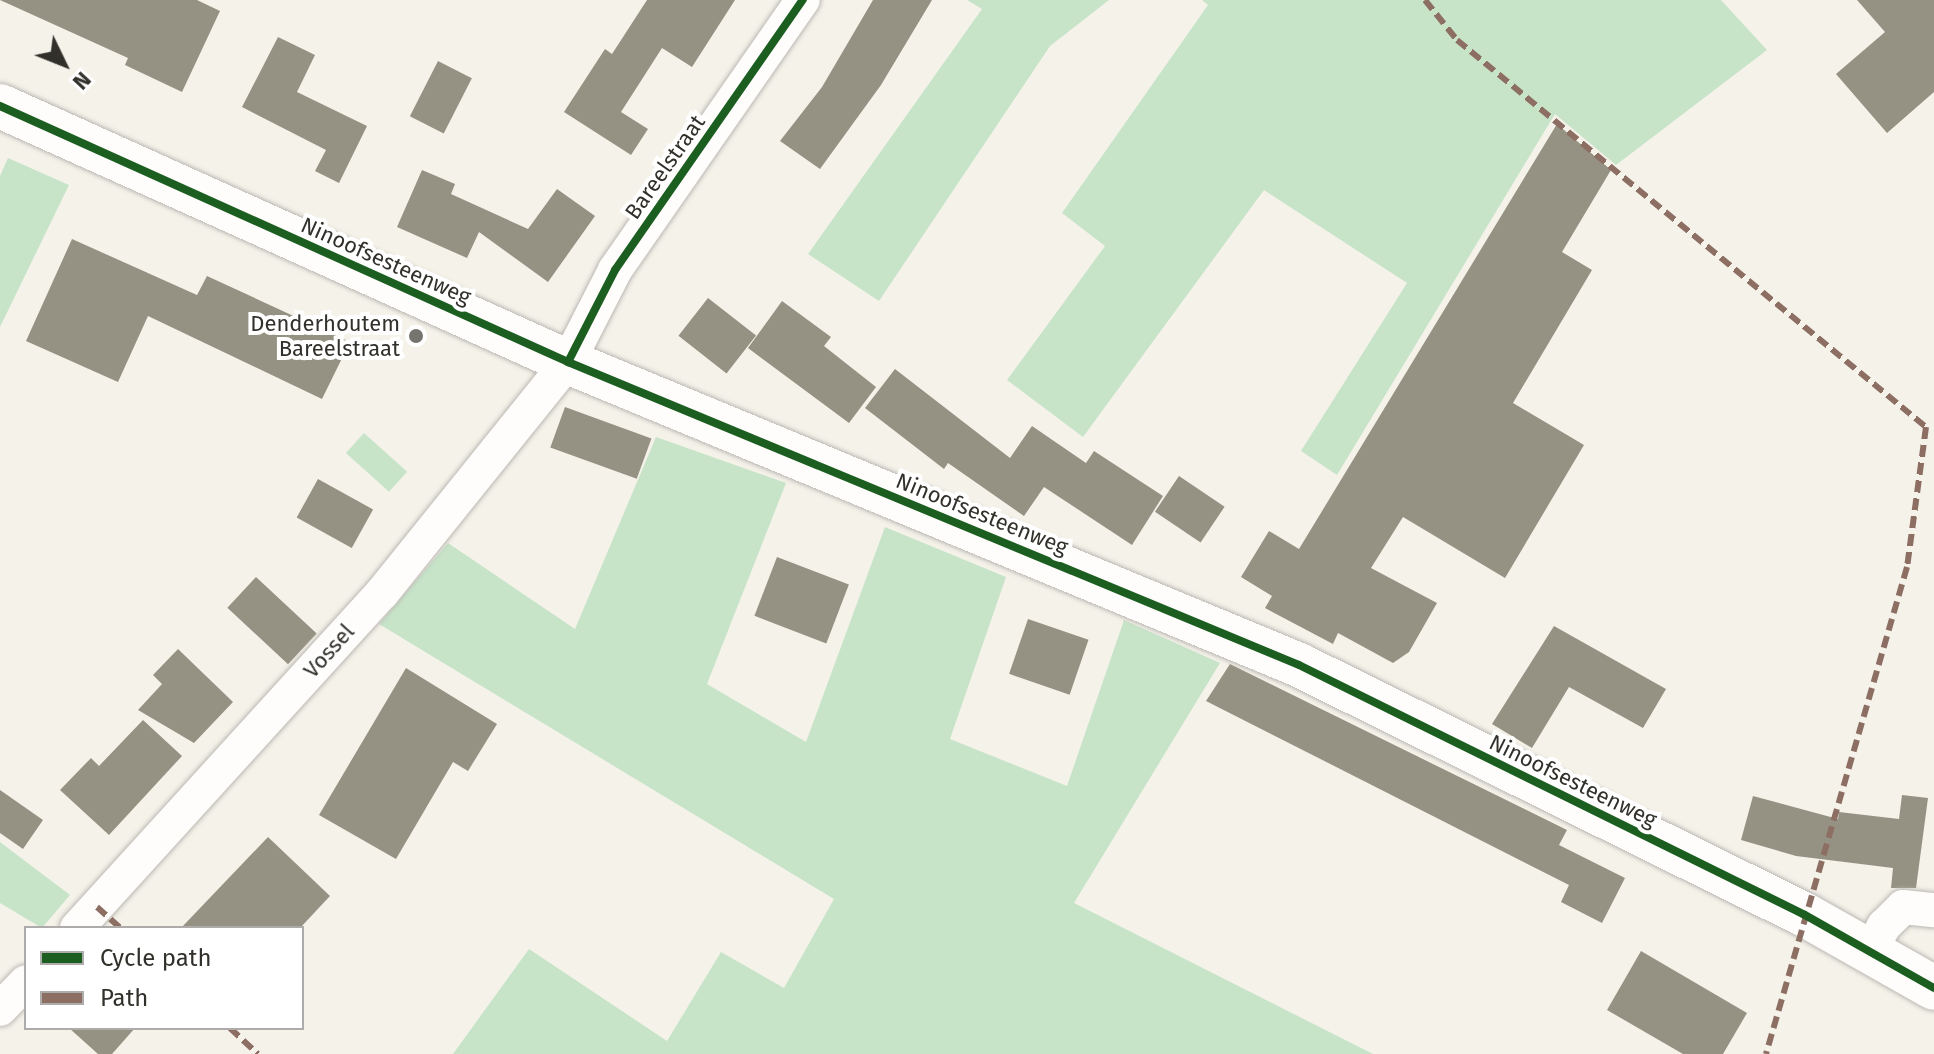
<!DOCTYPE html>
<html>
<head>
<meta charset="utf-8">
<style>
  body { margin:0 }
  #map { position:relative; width:1934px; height:1054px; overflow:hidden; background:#f5f2ea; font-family:"Fira Sans",sans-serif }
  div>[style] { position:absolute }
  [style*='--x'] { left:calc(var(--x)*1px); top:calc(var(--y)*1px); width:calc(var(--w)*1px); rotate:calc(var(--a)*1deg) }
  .green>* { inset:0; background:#c7e4c9; transform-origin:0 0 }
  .building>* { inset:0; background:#969283; transform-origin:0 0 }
  .roads { filter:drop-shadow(0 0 2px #bab8b2) drop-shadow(0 0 2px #bab8b2) }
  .minor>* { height:34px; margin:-17px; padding:0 17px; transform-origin:17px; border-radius:17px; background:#fefdfc }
  .tertiary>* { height:44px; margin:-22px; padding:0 22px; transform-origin:22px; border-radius:22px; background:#fefdfc }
  .quiet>* { height:6px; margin-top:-3px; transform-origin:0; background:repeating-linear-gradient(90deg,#8d6e63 0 12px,transparent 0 18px) }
  .cycleway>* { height:8px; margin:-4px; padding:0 4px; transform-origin:4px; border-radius:4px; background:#1b5e20 }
  .dots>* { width:22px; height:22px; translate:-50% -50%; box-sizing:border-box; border:4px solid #fff; border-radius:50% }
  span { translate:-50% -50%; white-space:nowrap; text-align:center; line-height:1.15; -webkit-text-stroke:8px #fff; paint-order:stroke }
  .street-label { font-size:22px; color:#32302b }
  .poi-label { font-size:22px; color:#32302b }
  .right { translate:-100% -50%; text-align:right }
  .legend { position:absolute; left:24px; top:926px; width:280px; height:104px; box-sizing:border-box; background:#fff; border:2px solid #adacaa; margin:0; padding:10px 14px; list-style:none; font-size:24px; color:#32302b }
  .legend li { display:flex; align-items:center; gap:16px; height:40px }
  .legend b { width:40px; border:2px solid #adacaa }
  .north { position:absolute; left:24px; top:24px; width:80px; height:80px; -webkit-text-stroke:6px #fff; paint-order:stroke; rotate:133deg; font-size:22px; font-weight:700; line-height:32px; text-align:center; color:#32302b }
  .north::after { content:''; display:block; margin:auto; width:28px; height:36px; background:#32302b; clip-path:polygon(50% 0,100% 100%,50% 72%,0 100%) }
</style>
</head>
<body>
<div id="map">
  <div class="green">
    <div style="clip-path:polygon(967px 0,1109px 0,1050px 46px,879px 301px,808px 254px,982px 9px)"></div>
    <div style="clip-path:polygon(1202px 0,1721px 0,1767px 50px,1616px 165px,1555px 114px,1337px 475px,1301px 451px,1407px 283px,1264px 190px,1083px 437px,1007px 380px,1105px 246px,1062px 213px,1208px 5px)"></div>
    <div style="clip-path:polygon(8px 158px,69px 185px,0 327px,0 176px)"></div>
    <div style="left:364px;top:433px;width:58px;height:27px;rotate:42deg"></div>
    <div style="clip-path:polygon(656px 437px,786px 483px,707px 684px,806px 742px,885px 527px,1006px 577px,950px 739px,1067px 786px,1124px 620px,1220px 663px,1074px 903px,1373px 1054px,453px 1054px,529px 949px,667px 1041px,721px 952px,784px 988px,834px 899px,379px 624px,448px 543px,575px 629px)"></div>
    <div style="clip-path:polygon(0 842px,70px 895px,42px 928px,0 903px)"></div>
  </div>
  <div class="building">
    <div style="clip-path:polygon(0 0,197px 0,220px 11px,182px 92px,125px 65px,128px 58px)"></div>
    <div style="clip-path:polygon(647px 0,735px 0,692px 67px,662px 48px,621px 112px,648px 129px,631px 155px,564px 112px,605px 49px,612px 54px)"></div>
    <div style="clip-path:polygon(873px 0,932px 0,881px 85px,820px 169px,780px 141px,822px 87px)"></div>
    <div style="clip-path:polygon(1857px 0,1934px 0,1934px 92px,1887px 133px,1836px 74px,1885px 32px)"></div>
    <div style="clip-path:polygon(278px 37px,315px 55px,297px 92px,367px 126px,339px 183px,315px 171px,326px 150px,242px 107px)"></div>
    <div style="left:438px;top:61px;width:38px;height:62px;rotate:27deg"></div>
    <div style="clip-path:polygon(1557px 124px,1611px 170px,1562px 252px,1592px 270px,1513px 403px,1584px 445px,1505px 578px,1403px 517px,1371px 568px,1437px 603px,1409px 652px,1393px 663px,1338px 633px,1333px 644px,1265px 608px,1272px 596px,1241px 577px,1269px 531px,1299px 549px)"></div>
    <div style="clip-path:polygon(422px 170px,455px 184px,451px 194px,528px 229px,557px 189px,595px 216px,548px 282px,479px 232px,467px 258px,397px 227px)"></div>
    <div style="clip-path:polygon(72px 239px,197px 295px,207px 276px,350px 342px,322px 399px,148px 316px,118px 382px,26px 341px)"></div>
    <div style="left:708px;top:298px;width:61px;height:48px;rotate:38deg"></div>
    <div style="clip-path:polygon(782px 301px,831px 337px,824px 346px,876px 387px,849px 423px,748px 348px)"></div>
    <div style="clip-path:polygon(895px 369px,1010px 458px,1032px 426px,1086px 463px,1094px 451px,1163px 496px,1132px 545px,1044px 487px,1024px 516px,948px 463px,944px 469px,865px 408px)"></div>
    <div style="left:565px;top:407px;width:92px;height:43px;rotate:20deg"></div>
    <div style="left:1179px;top:476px;width:55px;height:43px;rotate:34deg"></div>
    <div style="left:318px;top:479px;width:63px;height:44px;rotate:29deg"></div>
    <div style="left:777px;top:557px;width:77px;height:63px;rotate:21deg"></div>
    <div style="left:256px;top:577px;width:83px;height:42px;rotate:43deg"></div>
    <div style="left:1028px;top:619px;width:64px;height:58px;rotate:19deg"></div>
    <div style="clip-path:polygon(1554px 626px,1666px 689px,1643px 728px,1569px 687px,1532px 748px,1492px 724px)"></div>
    <div style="clip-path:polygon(178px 649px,233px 702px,194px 743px,138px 710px,162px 684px,153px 675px)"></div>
    <div style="clip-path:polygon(1230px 664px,1567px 830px,1559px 845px,1625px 878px,1602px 923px,1561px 902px,1569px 885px,1206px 701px)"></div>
    <div style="clip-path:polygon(406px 668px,497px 724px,468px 771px,453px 762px,396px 859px,319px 815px)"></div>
    <div style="clip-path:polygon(143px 720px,182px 756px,109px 835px,60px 790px,91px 758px,99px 766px)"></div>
    <div style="clip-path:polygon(0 790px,43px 820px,23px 849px,0 833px)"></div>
    <div style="clip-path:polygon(1902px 795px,1928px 798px,1916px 888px,1891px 888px,1893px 868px,1796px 856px,1741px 840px,1753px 796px,1838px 819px,1839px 812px,1899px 819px)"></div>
    <div style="clip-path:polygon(268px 837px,330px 896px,300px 928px,181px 928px)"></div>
    <div style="clip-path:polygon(1641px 951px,1747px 1013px,1723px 1054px,1683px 1054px,1607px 1010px)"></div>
    <div style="clip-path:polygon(69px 1028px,135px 1028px,112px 1054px,98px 1054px)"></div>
  </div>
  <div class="roads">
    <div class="minor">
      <div style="--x:77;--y:928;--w:453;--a:-47.7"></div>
      <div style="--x:382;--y:593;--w:297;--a:-51.2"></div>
      <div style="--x:568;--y:362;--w:103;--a:-62.9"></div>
      <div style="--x:615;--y:270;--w:329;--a:-55.2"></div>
      <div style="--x:1870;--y:952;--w:30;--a:-62"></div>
      <div style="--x:1884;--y:926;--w:27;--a:-45"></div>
      <div style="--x:1903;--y:907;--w:31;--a:6"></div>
      <div style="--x:0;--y:1009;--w:37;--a:-46"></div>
    </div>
    <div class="tertiary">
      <div style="--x:0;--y:106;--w:623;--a:24.26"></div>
      <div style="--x:568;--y:362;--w:791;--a:22.51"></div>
      <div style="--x:1299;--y:665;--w:564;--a:26.29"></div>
      <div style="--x:1805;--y:915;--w:148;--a:29.5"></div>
    </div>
  </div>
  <div class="quiet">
    <div style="--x:1425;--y:0;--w:51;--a:51.3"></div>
    <div style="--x:1457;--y:40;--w:608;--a:39.53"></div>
    <div style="--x:1926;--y:427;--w:141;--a:97.7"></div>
    <div style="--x:1907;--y:567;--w:507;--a:106.15"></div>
    <div style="--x:97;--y:907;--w:31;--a:42"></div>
    <div style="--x:230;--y:1028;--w:38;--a:43"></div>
  </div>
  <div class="cycleway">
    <div style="--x:0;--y:106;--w:623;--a:24.26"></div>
    <div style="--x:568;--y:362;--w:791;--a:22.51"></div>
    <div style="--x:1299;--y:665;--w:564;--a:26.29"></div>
    <div style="--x:1805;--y:915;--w:148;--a:29.5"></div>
    <div style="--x:568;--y:362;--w:103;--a:-62.9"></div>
    <div style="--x:615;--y:270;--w:329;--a:-55.2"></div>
  </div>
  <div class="dots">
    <div style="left:416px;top:336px;background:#76746e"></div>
  </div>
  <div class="street-label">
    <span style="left:665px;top:167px;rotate:-55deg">Bareelstraat</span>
    <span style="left:386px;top:261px;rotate:24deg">Ninoofsesteenweg</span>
    <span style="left:982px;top:514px;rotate:22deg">Ninoofsesteenweg</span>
    <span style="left:329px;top:651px;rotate:-48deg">Vossel</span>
    <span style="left:1573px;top:781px;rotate:26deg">Ninoofsesteenweg</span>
  </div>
  <div class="poi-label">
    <span class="right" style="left:400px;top:336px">Denderhoutem<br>Bareelstraat</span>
  </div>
  <ul class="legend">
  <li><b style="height:10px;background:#1b5e20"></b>Cycle path</li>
  <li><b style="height:10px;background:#8d6e63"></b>Path</li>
  </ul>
  <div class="north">N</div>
</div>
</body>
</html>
